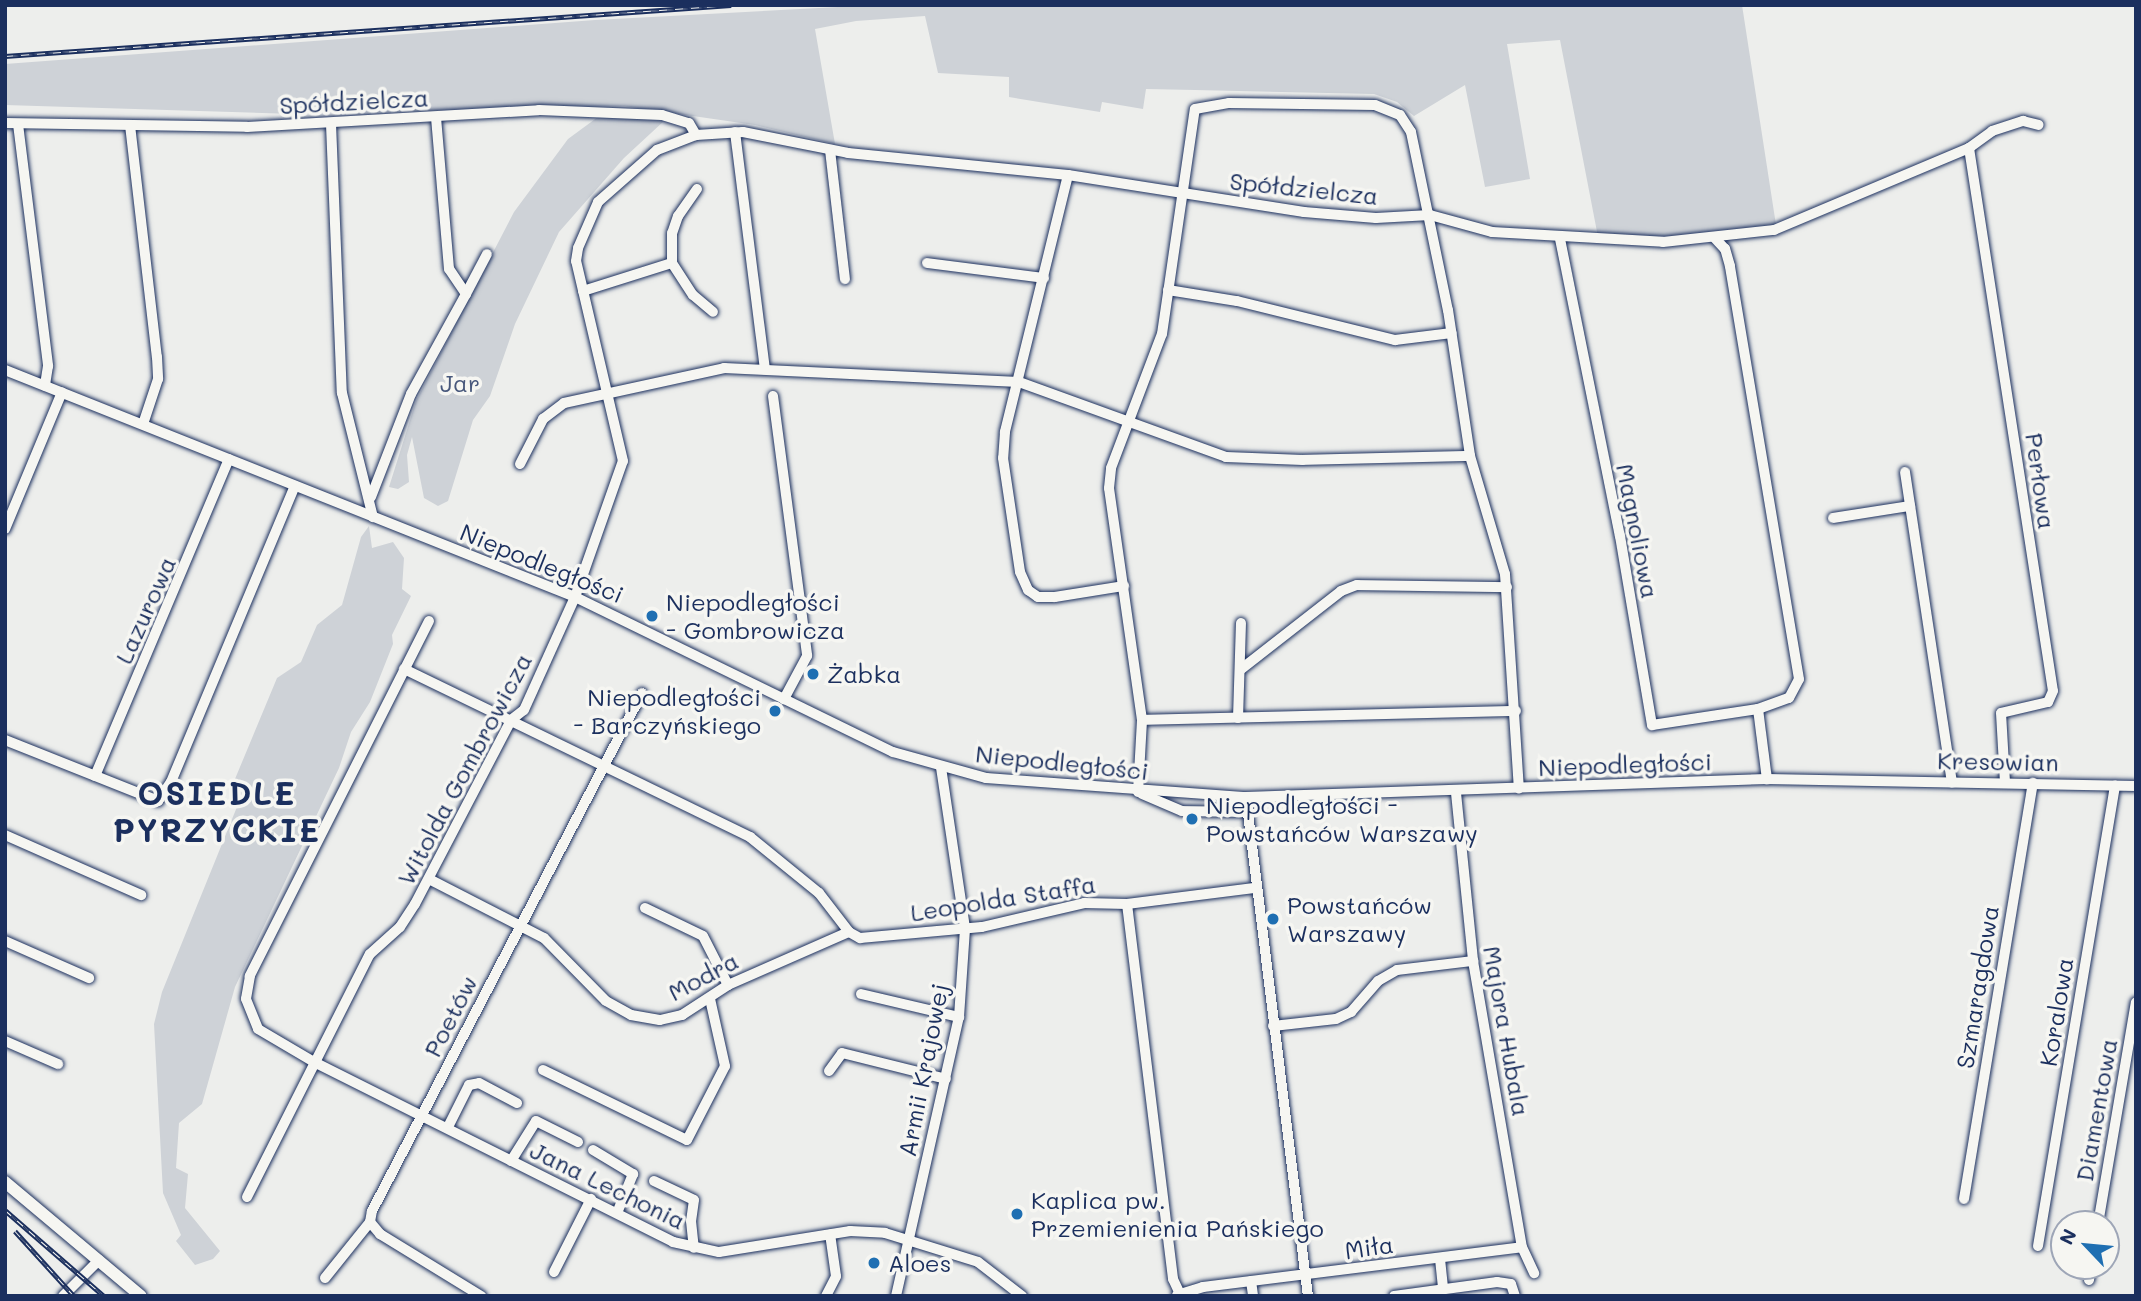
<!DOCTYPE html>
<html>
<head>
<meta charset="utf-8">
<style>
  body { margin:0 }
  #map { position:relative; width:2141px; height:1301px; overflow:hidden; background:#edeeec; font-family:Mali,sans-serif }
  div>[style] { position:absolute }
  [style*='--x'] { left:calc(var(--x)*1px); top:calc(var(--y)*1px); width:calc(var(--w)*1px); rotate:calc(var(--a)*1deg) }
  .green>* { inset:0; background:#ced2d7 }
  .roads { filter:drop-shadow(0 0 2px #1b2f5e) drop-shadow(0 0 2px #1b2f5e) }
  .minor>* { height:10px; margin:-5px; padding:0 5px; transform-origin:5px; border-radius:5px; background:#f6f6f2 }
  .major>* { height:12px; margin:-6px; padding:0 6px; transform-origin:6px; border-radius:6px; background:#f6f6f2 }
  .rail>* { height:5px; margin-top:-2.5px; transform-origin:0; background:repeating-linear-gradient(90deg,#f6f6f2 0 8px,#1b2f5e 0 16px); box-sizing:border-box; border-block:2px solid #1b2f5e }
  .dots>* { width:19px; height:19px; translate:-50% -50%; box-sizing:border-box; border:4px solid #f6f6f2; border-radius:50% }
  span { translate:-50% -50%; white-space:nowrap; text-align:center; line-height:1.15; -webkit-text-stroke:7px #f6f6f2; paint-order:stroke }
  .street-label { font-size:24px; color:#1b2f5e }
  .park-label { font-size:24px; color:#48587c }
  .poi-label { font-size:24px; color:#1b2f5e }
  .left { translate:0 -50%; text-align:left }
  .right { translate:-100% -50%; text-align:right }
  .district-label { font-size:32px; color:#1b2f5e; font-weight:700; letter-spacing:2px }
  .frame { position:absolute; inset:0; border:7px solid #1b2f5e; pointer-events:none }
  .north { position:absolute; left:2050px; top:1210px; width:70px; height:70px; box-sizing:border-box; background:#f6f6f2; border:2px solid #9ea6b7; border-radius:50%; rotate:296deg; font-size:19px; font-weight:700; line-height:28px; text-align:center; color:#1b2f5e }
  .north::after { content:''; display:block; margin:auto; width:24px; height:32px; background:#1f6fb2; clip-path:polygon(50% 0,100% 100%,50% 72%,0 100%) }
</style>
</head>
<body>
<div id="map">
  <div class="green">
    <div style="clip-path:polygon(876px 5px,1742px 5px,1776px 225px,1655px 238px,1598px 237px,1560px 40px,1507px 44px,1530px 179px,1485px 187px,1465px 85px,1414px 116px,1397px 102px,1374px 94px,1195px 90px,1146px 89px,1143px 109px,1102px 102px,1100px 112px,1009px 97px,1009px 77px,938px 73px,925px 16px,856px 21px,815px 29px,835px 144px,755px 125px,624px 106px,295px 114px,5px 105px,5px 64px,595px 20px)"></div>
    <div style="clip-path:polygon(602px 114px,664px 121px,624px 158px,559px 232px,515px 324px,490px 396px,473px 420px,448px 501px,438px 506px,424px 498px,412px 437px,407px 455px,409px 482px,398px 489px,389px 487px,416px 401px,514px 212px,568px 139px)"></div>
    <div style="clip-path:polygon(369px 526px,372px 548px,393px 542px,404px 558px,402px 589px,411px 596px,392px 635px,393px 644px,370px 702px,351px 732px,339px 768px,235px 987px,202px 1104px,179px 1123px,176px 1168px,188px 1174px,185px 1208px,220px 1251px,213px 1259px,195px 1265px,176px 1241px,181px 1235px,163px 1193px,154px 1024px,162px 992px,241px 797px,235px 779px,277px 678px,301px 662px,317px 625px,342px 605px,361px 537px)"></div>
  </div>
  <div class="roads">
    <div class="minor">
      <div style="--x:5;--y:123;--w:242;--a:0.9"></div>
      <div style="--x:247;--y:127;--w:292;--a:-3.3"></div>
      <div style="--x:539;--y:110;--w:123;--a:2.3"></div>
      <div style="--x:662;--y:115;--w:28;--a:17"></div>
      <div style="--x:689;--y:123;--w:14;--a:60"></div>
      <div style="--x:18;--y:124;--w:244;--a:82.9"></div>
      <div style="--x:48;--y:366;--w:20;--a:99"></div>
      <div style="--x:331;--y:124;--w:269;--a:87.7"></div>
      <div style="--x:342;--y:393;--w:128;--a:76"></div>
      <div style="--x:130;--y:125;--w:234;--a:83.4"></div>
      <div style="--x:157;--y:357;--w:22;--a:87"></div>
      <div style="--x:158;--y:379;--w:47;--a:108.4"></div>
      <div style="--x:735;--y:132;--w:239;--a:82.8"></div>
      <div style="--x:1969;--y:148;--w:549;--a:81.21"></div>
      <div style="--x:2053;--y:691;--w:12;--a:114"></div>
      <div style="--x:2048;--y:702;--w:48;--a:166.8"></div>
      <div style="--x:2001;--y:713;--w:69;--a:86.7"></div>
      <div style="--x:830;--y:150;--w:130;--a:83.4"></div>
      <div style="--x:1068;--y:175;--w:265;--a:103.8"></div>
      <div style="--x:1005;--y:432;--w:26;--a:94"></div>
      <div style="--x:1003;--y:458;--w:115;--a:81.5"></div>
      <div style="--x:1020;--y:572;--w:20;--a:66"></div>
      <div style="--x:1028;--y:590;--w:12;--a:35"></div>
      <div style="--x:1038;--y:597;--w:17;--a:0"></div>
      <div style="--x:1055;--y:597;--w:70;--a:-9.1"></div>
      <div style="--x:697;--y:189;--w:33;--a:125"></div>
      <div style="--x:678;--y:216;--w:18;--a:109"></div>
      <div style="--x:672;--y:233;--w:30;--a:90"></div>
      <div style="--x:672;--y:263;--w:38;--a:57"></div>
      <div style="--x:693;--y:295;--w:26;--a:40"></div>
      <div style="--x:1560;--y:239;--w:303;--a:78.6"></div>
      <div style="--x:1620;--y:536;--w:192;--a:80.4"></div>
      <div style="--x:1652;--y:725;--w:107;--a:-8.6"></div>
      <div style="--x:1758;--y:709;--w:33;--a:-20"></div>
      <div style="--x:1789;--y:698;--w:21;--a:-62"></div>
      <div style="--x:1799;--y:679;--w:419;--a:-99.5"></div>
      <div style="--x:1730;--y:266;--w:18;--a:-106"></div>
      <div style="--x:1725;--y:249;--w:16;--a:-133"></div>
      <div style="--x:927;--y:263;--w:118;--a:7.3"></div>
      <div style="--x:1168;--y:290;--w:70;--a:9.1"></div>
      <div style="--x:1237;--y:301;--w:163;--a:13.9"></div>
      <div style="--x:1395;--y:340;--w:57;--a:-7"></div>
      <div style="--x:583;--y:291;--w:93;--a:-17.5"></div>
      <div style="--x:466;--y:294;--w:45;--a:-62.3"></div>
      <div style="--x:5;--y:370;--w:614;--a:21.71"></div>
      <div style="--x:575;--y:597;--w:354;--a:26"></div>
      <div style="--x:893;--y:752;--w:97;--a:15.6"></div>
      <div style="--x:986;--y:778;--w:261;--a:4.2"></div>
      <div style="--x:1246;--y:797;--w:521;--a:-1.98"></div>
      <div style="--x:1767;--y:779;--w:369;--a:1.1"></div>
      <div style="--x:773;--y:396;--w:262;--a:82.5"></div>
      <div style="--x:807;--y:656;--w:49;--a:118.1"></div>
      <div style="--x:520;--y:464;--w:51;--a:-62.9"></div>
      <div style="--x:543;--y:419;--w:26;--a:-37"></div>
      <div style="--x:564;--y:403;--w:164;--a:-12.3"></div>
      <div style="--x:724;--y:368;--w:295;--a:2.7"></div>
      <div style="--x:1019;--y:382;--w:220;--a:19.9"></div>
      <div style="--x:1226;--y:457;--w:77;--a:2.2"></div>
      <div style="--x:1303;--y:460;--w:167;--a:-1.4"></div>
      <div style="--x:1905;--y:472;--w:314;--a:81.4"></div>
      <div style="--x:371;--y:497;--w:110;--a:-68.8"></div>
      <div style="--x:411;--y:394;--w:114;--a:-61.2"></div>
      <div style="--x:466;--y:294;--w:30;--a:-124"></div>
      <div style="--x:449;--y:269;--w:152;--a:-94.9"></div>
      <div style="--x:1833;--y:518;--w:78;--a:-8.9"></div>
      <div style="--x:5;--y:529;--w:148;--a:-67.4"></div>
      <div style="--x:429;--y:621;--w:398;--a:116.8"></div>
      <div style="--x:250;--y:976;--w:23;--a:100"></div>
      <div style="--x:246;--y:999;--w:32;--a:68"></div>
      <div style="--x:258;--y:1029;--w:65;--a:30.5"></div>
      <div style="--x:314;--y:1062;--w:402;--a:26.6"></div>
      <div style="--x:673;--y:1242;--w:47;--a:12.3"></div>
      <div style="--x:719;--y:1252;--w:133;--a:-9.1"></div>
      <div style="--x:850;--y:1231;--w:35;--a:3"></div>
      <div style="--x:885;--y:1233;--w:97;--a:17.3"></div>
      <div style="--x:978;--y:1262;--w:56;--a:37.7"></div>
      <div style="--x:404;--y:669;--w:385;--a:25.9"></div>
      <div style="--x:750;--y:837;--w:89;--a:39.1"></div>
      <div style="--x:819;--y:893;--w:49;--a:52.4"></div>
      <div style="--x:849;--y:932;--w:13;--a:29"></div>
      <div style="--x:860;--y:938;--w:122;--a:-5.2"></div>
      <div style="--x:982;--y:927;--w:105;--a:-13.2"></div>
      <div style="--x:1084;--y:903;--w:43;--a:1.3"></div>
      <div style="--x:1127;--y:904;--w:128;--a:-7.2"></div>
      <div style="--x:1240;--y:670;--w:128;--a:-38"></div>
      <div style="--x:1341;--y:591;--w:17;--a:-21"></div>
      <div style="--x:1357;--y:585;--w:150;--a:0.8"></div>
      <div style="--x:1758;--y:709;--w:71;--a:82.7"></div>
      <div style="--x:1238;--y:718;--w:95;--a:-88.2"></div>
      <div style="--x:1142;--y:720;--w:374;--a:-1.4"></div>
      <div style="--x:5;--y:740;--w:165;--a:21.7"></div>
      <div style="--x:158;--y:801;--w:23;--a:-56"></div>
      <div style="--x:171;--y:782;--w:321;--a:-67.3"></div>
      <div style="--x:95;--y:776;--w:344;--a:-67.1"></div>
      <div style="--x:1138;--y:792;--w:72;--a:-86.8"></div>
      <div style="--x:1142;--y:720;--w:234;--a:-98.1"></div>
      <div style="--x:1109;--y:488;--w:20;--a:-84"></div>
      <div style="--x:1111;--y:468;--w:143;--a:-69.2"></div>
      <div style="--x:1162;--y:334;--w:227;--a:-81.7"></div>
      <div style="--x:1195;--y:109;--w:35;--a:-10"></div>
      <div style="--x:1229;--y:103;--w:146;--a:0.8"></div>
      <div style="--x:1375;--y:105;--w:27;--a:22"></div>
      <div style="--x:1400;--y:115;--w:20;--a:57"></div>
      <div style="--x:1411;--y:132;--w:182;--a:78.3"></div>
      <div style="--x:1448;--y:310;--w:148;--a:81.4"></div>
      <div style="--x:1470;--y:456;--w:123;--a:73.5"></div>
      <div style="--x:1505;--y:574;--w:215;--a:86.3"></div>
      <div style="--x:1456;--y:793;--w:169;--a:84.2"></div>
      <div style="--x:1473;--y:961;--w:290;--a:80.3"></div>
      <div style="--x:1522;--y:1247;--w:29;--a:65"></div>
      <div style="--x:1142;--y:794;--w:43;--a:23"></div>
      <div style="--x:1182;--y:811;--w:65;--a:0.9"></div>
      <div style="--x:1246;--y:797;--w:503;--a:82.92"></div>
      <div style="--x:5;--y:835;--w:149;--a:23.8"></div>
      <div style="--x:429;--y:879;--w:129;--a:27.2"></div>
      <div style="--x:544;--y:938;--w:88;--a:45.5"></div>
      <div style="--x:606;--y:1001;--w:29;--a:29"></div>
      <div style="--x:631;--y:1015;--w:29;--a:10"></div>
      <div style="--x:660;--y:1020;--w:23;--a:-13"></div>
      <div style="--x:682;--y:1015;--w:55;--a:-33.1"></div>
      <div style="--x:728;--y:985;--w:132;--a:-23.7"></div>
      <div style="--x:1127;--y:904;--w:378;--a:83"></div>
      <div style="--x:1173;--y:1279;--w:17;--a:65"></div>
      <div style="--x:645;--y:908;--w:64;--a:25.8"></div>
      <div style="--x:703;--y:936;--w:55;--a:63"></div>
      <div style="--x:5;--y:941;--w:92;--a:23.8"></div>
      <div style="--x:861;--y:994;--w:101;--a:13.2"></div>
      <div style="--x:1273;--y:1026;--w:63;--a:-6.3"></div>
      <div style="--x:1336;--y:1019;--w:17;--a:-25"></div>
      <div style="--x:1351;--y:1012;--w:41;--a:-48.9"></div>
      <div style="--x:1378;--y:981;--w:22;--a:-30"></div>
      <div style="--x:1397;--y:970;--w:77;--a:-6.8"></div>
      <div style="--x:5;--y:1041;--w:58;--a:23.5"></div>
      <div style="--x:543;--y:1070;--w:160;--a:25.9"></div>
      <div style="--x:687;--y:1140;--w:83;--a:-62.8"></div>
      <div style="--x:725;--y:1066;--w:69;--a:-102.6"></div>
      <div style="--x:829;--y:1071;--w:22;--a:-54"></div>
      <div style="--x:842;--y:1053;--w:107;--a:14"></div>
      <div style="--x:448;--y:1127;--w:47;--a:-63.4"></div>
      <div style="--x:469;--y:1085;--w:10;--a:-11"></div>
      <div style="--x:479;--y:1083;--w:43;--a:27.8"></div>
      <div style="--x:593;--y:1150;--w:47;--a:31"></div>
      <div style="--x:633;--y:1174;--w:42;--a:112.3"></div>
      <div style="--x:511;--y:1161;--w:47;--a:-58"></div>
      <div style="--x:536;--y:1121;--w:47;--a:26.6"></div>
      <div style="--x:654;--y:1181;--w:44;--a:25.4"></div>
      <div style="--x:694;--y:1200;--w:21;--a:98"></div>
      <div style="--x:691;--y:1221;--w:27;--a:84"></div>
      <div style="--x:247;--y:1197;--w:272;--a:-63.2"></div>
      <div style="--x:370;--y:954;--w:40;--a:-42"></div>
      <div style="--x:400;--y:927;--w:27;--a:-57"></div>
      <div style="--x:415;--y:904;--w:208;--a:-62.4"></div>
      <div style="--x:511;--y:720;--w:16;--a:-38"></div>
      <div style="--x:524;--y:710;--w:124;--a:-65.7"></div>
      <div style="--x:575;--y:597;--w:144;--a:-70.6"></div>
      <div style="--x:623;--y:461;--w:205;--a:-103.2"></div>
      <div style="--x:576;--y:261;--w:13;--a:-81"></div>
      <div style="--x:578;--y:248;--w:50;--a:-66.5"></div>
      <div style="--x:598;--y:202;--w:79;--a:-41.4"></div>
      <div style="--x:657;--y:150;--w:42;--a:-21"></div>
      <div style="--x:696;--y:135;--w:47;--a:-3.7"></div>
      <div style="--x:743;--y:132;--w:107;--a:11.3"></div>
      <div style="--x:848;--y:153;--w:221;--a:5.7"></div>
      <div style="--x:1068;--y:175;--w:239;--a:8.9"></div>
      <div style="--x:1304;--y:212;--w:72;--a:4.8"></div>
      <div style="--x:1376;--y:218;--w:54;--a:-3.2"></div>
      <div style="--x:1430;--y:215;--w:64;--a:15.3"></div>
      <div style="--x:1492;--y:232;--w:171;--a:3.3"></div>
      <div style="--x:1663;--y:242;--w:112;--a:-6.2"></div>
      <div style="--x:1774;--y:230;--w:212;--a:-22.8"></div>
      <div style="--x:1969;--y:148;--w:29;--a:-36"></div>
      <div style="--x:1992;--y:131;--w:33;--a:-18"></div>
      <div style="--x:2023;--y:121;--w:16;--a:14"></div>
      <div style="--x:1964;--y:1199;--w:422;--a:-80.6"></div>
      <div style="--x:370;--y:1222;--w:16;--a:50"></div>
      <div style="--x:380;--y:1234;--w:119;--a:31.5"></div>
      <div style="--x:2098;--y:1224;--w:225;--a:-80.3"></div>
      <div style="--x:2038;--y:1246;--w:467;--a:-80.5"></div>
      <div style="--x:1440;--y:1259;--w:30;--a:84"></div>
      <div style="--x:554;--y:1272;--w:82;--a:-63.1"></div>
      <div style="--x:325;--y:1278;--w:72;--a:-51.2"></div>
      <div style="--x:370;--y:1222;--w:11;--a:-80"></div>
      <div style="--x:372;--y:1211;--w:584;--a:-62.47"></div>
      <div style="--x:2089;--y:1280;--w:14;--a:-82"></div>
      <div style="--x:1251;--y:1281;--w:15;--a:82"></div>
      <div style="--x:1177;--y:1295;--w:27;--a:-17"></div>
      <div style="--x:1203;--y:1287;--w:321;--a:-7.1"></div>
      <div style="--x:63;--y:1296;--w:51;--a:-45"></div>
      <div style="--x:826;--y:1296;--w:22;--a:-63"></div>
      <div style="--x:836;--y:1276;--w:42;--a:-98.1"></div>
      <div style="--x:896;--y:1296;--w:286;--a:-77.3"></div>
      <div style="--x:959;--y:1017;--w:89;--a:-86.1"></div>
      <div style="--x:965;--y:928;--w:162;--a:-98.5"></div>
      <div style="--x:1394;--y:1296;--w:104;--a:-7.7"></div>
      <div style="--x:1497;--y:1282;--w:14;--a:8"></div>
      <div style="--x:1511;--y:1284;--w:13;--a:72"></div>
    </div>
    <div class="major">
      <div style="--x:5;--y:1182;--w:177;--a:40"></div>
    </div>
  </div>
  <div class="rail">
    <div style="--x:5;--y:56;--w:728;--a:-4.02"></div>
    <div style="--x:5;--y:1210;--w:131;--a:41"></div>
    <div style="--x:15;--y:1231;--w:88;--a:47.8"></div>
  </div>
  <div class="dots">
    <div style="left:652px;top:616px;background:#1f6fb2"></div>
    <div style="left:813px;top:674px;background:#1f6fb2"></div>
    <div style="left:775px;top:711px;background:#1f6fb2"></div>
    <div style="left:1192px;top:819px;background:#1f6fb2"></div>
    <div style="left:1273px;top:919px;background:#1f6fb2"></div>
    <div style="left:1017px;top:1214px;background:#1f6fb2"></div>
    <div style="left:874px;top:1263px;background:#1f6fb2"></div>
  </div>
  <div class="street-label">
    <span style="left:354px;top:101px;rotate:-3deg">Spółdzielcza</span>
    <span style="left:1304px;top:188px;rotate:6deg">Spółdzielcza</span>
    <span style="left:2041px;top:481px;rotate:82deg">Perłowa</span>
    <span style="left:1638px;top:531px;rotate:79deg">Magnoliowa</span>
    <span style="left:542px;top:563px;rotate:22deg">Niepodległości</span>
    <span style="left:145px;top:610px;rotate:-66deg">Lazurowa</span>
    <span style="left:1998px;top:761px;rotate:1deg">Kresowian</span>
    <span style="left:1062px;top:762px;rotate:6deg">Niepodległości</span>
    <span style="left:1625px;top:764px;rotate:-2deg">Niepodległości</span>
    <span style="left:464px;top:769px;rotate:-62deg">Witolda Gombrowicza</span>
    <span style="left:1003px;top:898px;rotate:-9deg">Leopolda Staffa</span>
    <span style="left:703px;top:976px;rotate:-28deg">Modra</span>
    <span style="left:1977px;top:987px;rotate:-81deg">Szmaragdowa</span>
    <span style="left:2056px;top:1012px;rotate:-81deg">Koralowa</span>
    <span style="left:450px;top:1016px;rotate:-63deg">Poetów</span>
    <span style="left:1507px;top:1031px;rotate:80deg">Majora Hubala</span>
    <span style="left:923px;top:1070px;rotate:-79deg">Armii Krajowej</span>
    <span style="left:2096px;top:1110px;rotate:-80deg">Diamentowa</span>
    <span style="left:608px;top:1185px;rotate:26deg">Jana Lechonia</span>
    <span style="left:1369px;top:1247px;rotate:-8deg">Miła</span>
  </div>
  <div class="park-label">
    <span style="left:460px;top:383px">Jar</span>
  </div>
  <div class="poi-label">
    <span class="left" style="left:666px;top:616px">Niepodległości<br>- Gombrowicza</span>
    <span class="left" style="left:827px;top:674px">Żabka</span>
    <span class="right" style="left:761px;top:711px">Niepodległości<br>- Barczyńskiego</span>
    <span class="left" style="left:1206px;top:819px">Niepodległości -<br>Powstańców Warszawy</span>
    <span class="left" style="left:1287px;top:919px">Powstańców<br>Warszawy</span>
    <span class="left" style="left:1031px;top:1214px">Kaplica pw.<br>Przemienienia Pańskiego</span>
    <span class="left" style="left:888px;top:1263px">Aloes</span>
  </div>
  <div class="district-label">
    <span style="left:217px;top:811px">OSIEDLE<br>PYRZYCKIE</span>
  </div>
  <div class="frame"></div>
  <div class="north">N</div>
</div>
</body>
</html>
